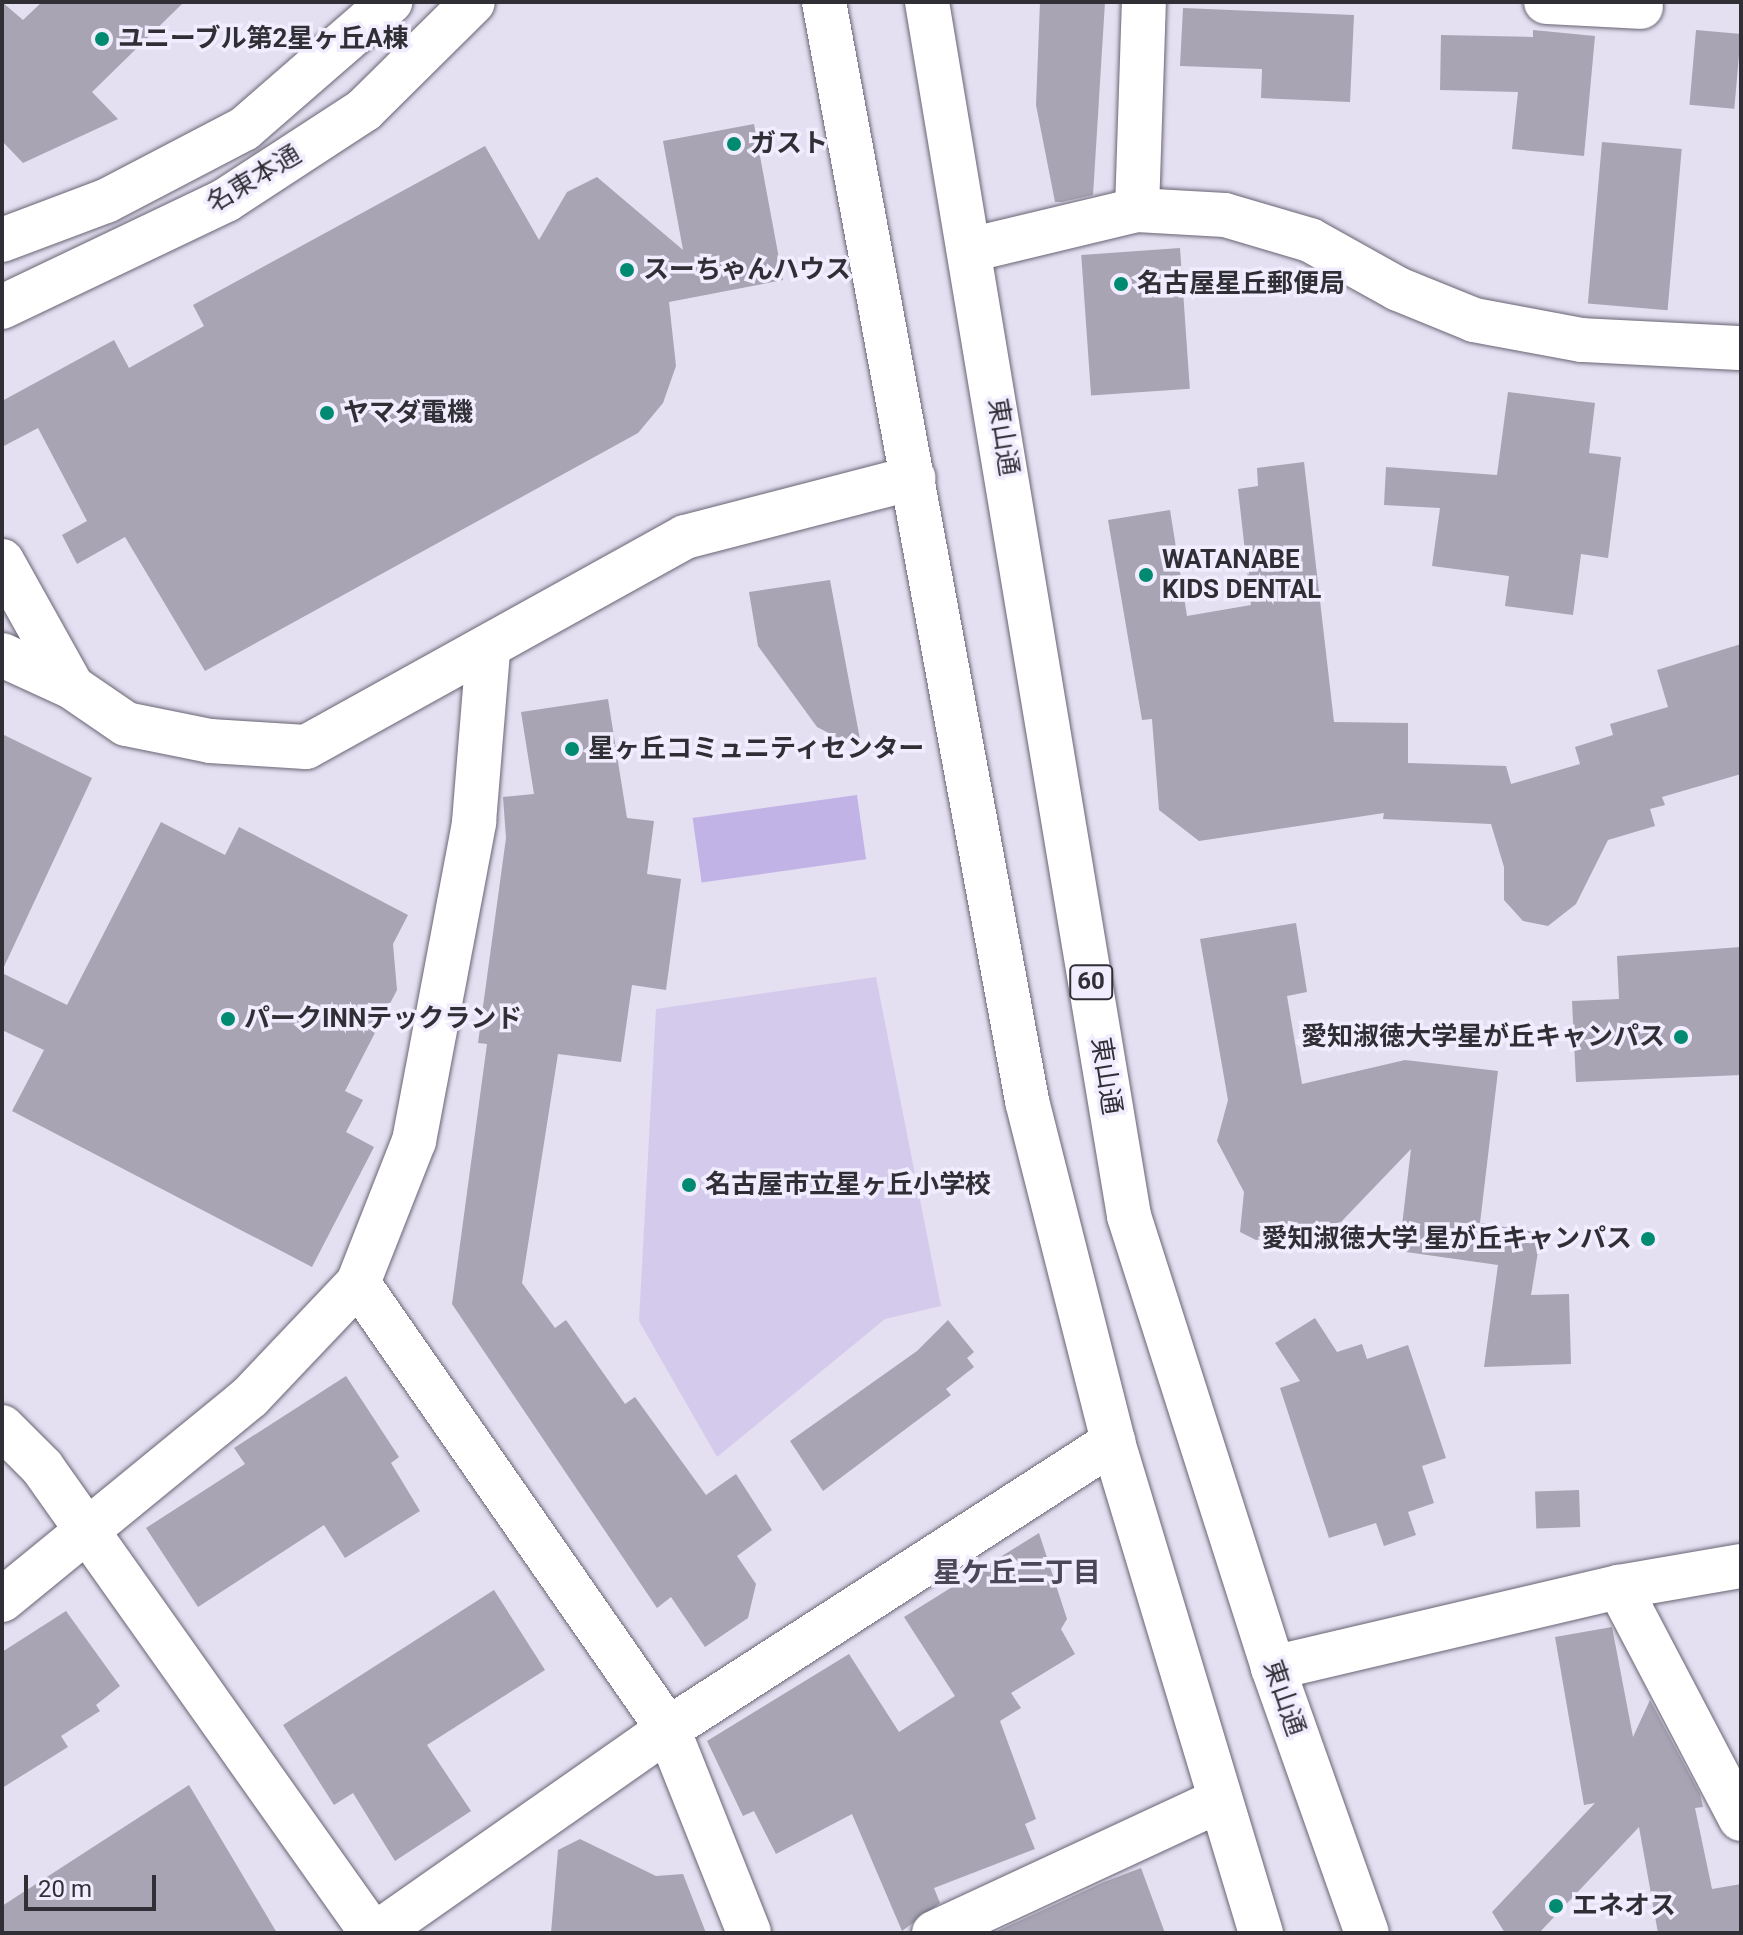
<!DOCTYPE html>
<html>
<head>
<meta charset="utf-8">
<style>
  body { margin:0 }
  #map { position:relative; width:1743px; height:1935px; overflow:hidden; background:#e4dff1; font-family:Roboto,"Noto Sans JP",sans-serif }
  div>[style] { position:absolute }
  [style*='--x'] { left:calc(var(--x)*1px); top:calc(var(--y)*1px); width:calc(var(--w)*1px); rotate:calc(var(--a)*1deg) }
  .green>* { inset:0; background:#d4cbec }
  .water>* { inset:0; background:#c2b3e6; transform-origin:0 0 }
  .building>* { inset:0; background:#a8a4b4; transform-origin:0 0 }
  .roads { filter:drop-shadow(0 0 2px #696574) drop-shadow(0 0 2px #696574) }
  .minor>* { height:44px; margin:-22px; padding:0 22px; transform-origin:22px; border-radius:22px; background:#fff }
  .major>* { height:44px; margin:-22px; padding:0 22px; transform-origin:22px; border-radius:22px; background:#fff }
  .dots>* { width:22px; height:22px; translate:-50% -50%; box-sizing:border-box; border:4px solid #f1edff; border-radius:50% }
  span { translate:-50% -50%; white-space:nowrap; text-align:center; line-height:1.15; -webkit-text-stroke:7px #f1edff; paint-order:stroke }
  .shield-label span { padding:2px 6px; background:#f1edff; border:2px solid; border-radius:6px; -webkit-text-stroke-width:0 }
  .shield-label { font-size:24px; color:#312f36; font-weight:700 }
  .poi-label { font-size:26px; color:#312f36; font-weight:700 }
  .left { translate:0 -50%; text-align:left }
  .right { translate:-100% -50%; text-align:right }
  .street-label { font-size:26px; color:#312f36 }
  .neighbourhood-label { font-size:28px; color:#4b4756; font-weight:700 }
  .frame { position:absolute; inset:0; border:4px solid #312f36; pointer-events:none }
  .scale { position:absolute; left:24px; top:1875px; width:132px; height:36px; box-sizing:border-box; border:4px solid #312f36; border-top:0; padding-left:10px; font-size:24px; line-height:28px; white-space:nowrap; color:#312f36; -webkit-text-stroke:6px #f1edff; paint-order:stroke }
</style>
</head>
<body>
<div id="map">
  <div class="green">
    <div style="clip-path:polygon(876px 977px,941px 1306px,885px 1319px,717px 1457px,639px 1321px,656px 1009px)"></div>
  </div>
  <div class="water">
    <div style="left:857px;top:795px;width:65px;height:166px;rotate:82deg"></div>
  </div>
  <div class="building">
    <div style="clip-path:polygon(2px 2px,23px 20px,42px 2px,184px 2px,92px 92px,118px 119px,23px 163px,2px 141px)"></div>
    <div style="clip-path:polygon(1040px 2px,1105px 2px,1093px 195px,1062px 202px,1055px 202px,1036px 105px)"></div>
    <div style="clip-path:polygon(1183px 8px,1354px 15px,1350px 102px,1261px 98px,1262px 69px,1180px 66px)"></div>
    <div style="clip-path:polygon(1533px 30px,1595px 36px,1584px 156px,1512px 149px,1518px 92px,1440px 90px,1441px 35px,1533px 37px)"></div>
    <div style="left:1696px;top:30px;width:45px;height:75px;rotate:5deg"></div>
    <div style="clip-path:polygon(754px 124px,783px 280px,669px 302px,676px 366px,663px 403px,638px 433px,205px 671px,125px 537px,77px 564px,62px 535px,87px 521px,38px 428px,2px 447px,2px 401px,114px 340px,129px 368px,204px 326px,193px 305px,485px 146px,539px 240px,567px 192px,597px 177px,683px 250px,663px 141px)"></div>
    <div style="left:1602px;top:142px;width:80px;height:162px;rotate:5deg"></div>
    <div style="left:1180px;top:248px;width:141px;height:99px;rotate:86deg"></div>
    <div style="clip-path:polygon(1508px 392px,1595px 403px,1589px 453px,1621px 457px,1608px 558px,1581px 554px,1573px 615px,1505px 606px,1509px 576px,1432px 566px,1440px 508px,1384px 505px,1386px 467px,1497px 475px)"></div>
    <div style="clip-path:polygon(1304px 462px,1334px 722px,1408px 723px,1408px 763px,1506px 766px,1511px 784px,1580px 764px,1575px 747px,1613px 735px,1610px 724px,1668px 707px,1657px 670px,1741px 644px,1741px 774px,1662px 797px,1665px 805px,1650px 809px,1655px 826px,1608px 840px,1576px 904px,1548px 926px,1523px 921px,1504px 900px,1504px 867px,1491px 824px,1383px 819px,1384px 813px,1199px 841px,1159px 810px,1152px 719px,1142px 720px,1108px 520px,1170px 510px,1187px 616px,1251px 605px,1238px 489px,1258px 486px,1257px 468px)"></div>
    <div style="clip-path:polygon(830px 580px,862px 750px,817px 727px,758px 646px,749px 592px)"></div>
    <div style="clip-path:polygon(608px 699px,627px 818px,654px 821px,647px 874px,681px 879px,666px 990px,632px 985px,621px 1062px,558px 1054px,522px 1283px,555px 1328px,566px 1320px,625px 1404px,635px 1397px,706px 1495px,736px 1474px,772px 1530px,737px 1556px,756px 1584px,748px 1618px,705px 1647px,671px 1597px,657px 1608px,452px 1304px,487px 1044px,478px 1043px,506px 838px,503px 797px,534px 794px,521px 712px)"></div>
    <div style="clip-path:polygon(2px 734px,92px 778px,2px 971px)"></div>
    <div style="clip-path:polygon(161px 822px,225px 855px,239px 827px,408px 915px,393px 944px,397px 990px,345px 1091px,363px 1100px,346px 1132px,374px 1147px,312px 1267px,12px 1111px,44px 1050px,2px 1030px,2px 973px,67px 1005px)"></div>
    <div style="clip-path:polygon(1296px 923px,1307px 992px,1287px 996px,1302px 1084px,1405px 1060px,1498px 1071px,1480px 1223px,1541px 1233px,1531px 1295px,1569px 1294px,1571px 1364px,1484px 1367px,1498px 1265px,1399px 1251px,1411px 1149px,1341px 1222px,1256px 1240px,1240px 1232px,1244px 1192px,1217px 1141px,1228px 1100px,1200px 939px)"></div>
    <div style="clip-path:polygon(1741px 947px,1741px 1075px,1576px 1082px,1572px 1001px,1619px 999px,1617px 956px)"></div>
    <div style="clip-path:polygon(1315px 1318px,1337px 1352px,1362px 1344px,1367px 1359px,1408px 1345px,1446px 1458px,1422px 1466px,1434px 1503px,1408px 1512px,1416px 1535px,1384px 1546px,1376px 1523px,1329px 1538px,1280px 1388px,1300px 1381px,1275px 1343px)"></div>
    <div style="clip-path:polygon(948px 1320px,974px 1352px,967px 1358px,974px 1367px,946px 1389px,951px 1395px,823px 1491px,790px 1441px,917px 1351px)"></div>
    <div style="clip-path:polygon(346px 1376px,399px 1457px,391px 1463px,420px 1511px,345px 1558px,324px 1525px,198px 1607px,146px 1528px,245px 1464px,234px 1448px)"></div>
    <div style="left:1579px;top:1490px;width:37px;height:44px;rotate:88deg"></div>
    <div style="clip-path:polygon(1039px 1533px,1067px 1619px,1061px 1629px,1075px 1654px,1011px 1693px,1021px 1708px,1000px 1721px,1036px 1819px,1025px 1824px,1035px 1849px,934px 1888px,940px 1903px,902px 1931px,852px 1814px,776px 1854px,754px 1811px,743px 1816px,707px 1741px,849px 1654px,899px 1732px,955px 1696px,904px 1617px)"></div>
    <div style="clip-path:polygon(494px 1590px,545px 1670px,427px 1745px,471px 1811px,395px 1861px,353px 1793px,334px 1805px,283px 1725px)"></div>
    <div style="clip-path:polygon(66px 1611px,120px 1686px,96px 1705px,100px 1711px,61px 1736px,68px 1747px,2px 1788px,2px 1652px)"></div>
    <div style="clip-path:polygon(1612px 1627px,1633px 1737px,1650px 1700px,1700px 1794px,1703px 1807px,1695px 1808px,1712px 1889px,1741px 1884px,1741px 1933px,1658px 1933px,1639px 1827px,1539px 1933px,1505px 1933px,1492px 1912px,1595px 1803px,1584px 1805px,1555px 1637px)"></div>
    <div style="clip-path:polygon(189px 1785px,277px 1933px,2px 1933px,2px 1906px)"></div>
    <div style="clip-path:polygon(580px 1839px,656px 1876px,683px 1874px,706px 1933px,551px 1933px,558px 1850px)"></div>
    <div style="clip-path:polygon(1141px 1868px,1165px 1933px,993px 1933px,1104px 1882px)"></div>
  </div>
  <div class="roads">
    <div class="minor">
      <div style="--x:1546;--y:2;--w:95;--a:3"></div>
      <div style="--x:1137;--y:210;--w:208;--a:-88.1"></div>
      <div style="--x:974;--y:249;--w:168;--a:-13.5"></div>
      <div style="--x:1137;--y:210;--w:88;--a:3.3"></div>
      <div style="--x:1225;--y:215;--w:89;--a:16.4"></div>
      <div style="--x:1310;--y:240;--w:101;--a:29.1"></div>
      <div style="--x:1398;--y:289;--w:82;--a:22.2"></div>
      <div style="--x:1474;--y:320;--w:110;--a:10.5"></div>
      <div style="--x:1582;--y:340;--w:159;--a:2.9"></div>
      <div style="--x:2;--y:561;--w:144;--a:60.9"></div>
      <div style="--x:72;--y:687;--w:65;--a:34.4"></div>
      <div style="--x:126;--y:724;--w:86;--a:11.4"></div>
      <div style="--x:210;--y:741;--w:96;--a:3.6"></div>
      <div style="--x:306;--y:747;--w:433;--a:-29"></div>
      <div style="--x:685;--y:537;--w:236;--a:-14.5"></div>
      <div style="--x:2;--y:655;--w:77;--a:24.6"></div>
      <div style="--x:358;--y:1283;--w:543;--a:55.2"></div>
      <div style="--x:668;--y:1729;--w:219;--a:68.3"></div>
      <div style="--x:2;--y:1427;--w:57;--a:45"></div>
      <div style="--x:42;--y:1467;--w:571;--a:54.7"></div>
      <div style="--x:1619;--y:1587;--w:262;--a:62.3"></div>
      <div style="--x:2;--y:1600;--w:320;--a:-39.3"></div>
      <div style="--x:250;--y:1397;--w:157;--a:-46.5"></div>
      <div style="--x:358;--y:1283;--w:153;--a:-68.5"></div>
      <div style="--x:414;--y:1141;--w:325;--a:-79.3"></div>
      <div style="--x:474;--y:822;--w:170;--a:-85.3"></div>
      <div style="--x:1273;--y:1668;--w:355;--a:-13.2"></div>
      <div style="--x:1619;--y:1587;--w:124;--a:-9.8"></div>
      <div style="--x:377;--y:1933;--w:355;--a:-35"></div>
      <div style="--x:668;--y:1729;--w:530;--a:-32.82"></div>
      <div style="--x:934;--y:1933;--w:314;--a:-24.9"></div>
    </div>
    <div class="major">
      <div style="--x:824;--y:2;--w:1118;--a:79.53"></div>
      <div style="--x:1027;--y:1101;--w:352;--a:75.8"></div>
      <div style="--x:1113;--y:1442;--w:513;--a:73.23"></div>
      <div style="--x:927;--y:2;--w:1231;--a:80.55"></div>
      <div style="--x:1129;--y:1216;--w:474;--a:72.3"></div>
      <div style="--x:1273;--y:1668;--w:281;--a:70.5"></div>
      <div style="--x:2;--y:240;--w:111;--a:-20.6"></div>
      <div style="--x:106;--y:201;--w:156;--a:-27.6"></div>
      <div style="--x:244;--y:129;--w:194;--a:-41"></div>
      <div style="--x:2;--y:307;--w:248;--a:-25.5"></div>
      <div style="--x:226;--y:200;--w:165;--a:-33.1"></div>
      <div style="--x:364;--y:110;--w:153;--a:-44.7"></div>
    </div>
  </div>
  <div class="dots">
    <div style="left:102px;top:39px;background:#008a71"></div>
    <div style="left:734px;top:144px;background:#008a71"></div>
    <div style="left:627px;top:270px;background:#008a71"></div>
    <div style="left:1121px;top:284px;background:#008a71"></div>
    <div style="left:327px;top:413px;background:#008a71"></div>
    <div style="left:1146px;top:575px;background:#008a71"></div>
    <div style="left:572px;top:749px;background:#008a71"></div>
    <div style="left:228px;top:1019px;background:#008a71"></div>
    <div style="left:1681px;top:1037px;background:#008a71"></div>
    <div style="left:689px;top:1185px;background:#008a71"></div>
    <div style="left:1648px;top:1239px;background:#008a71"></div>
    <div style="left:1556px;top:1906px;background:#008a71"></div>
  </div>
  <div class="shield-label">
    <span style="left:1091px;top:982px">60</span>
  </div>
  <div class="poi-label">
    <span class="left" style="left:118px;top:39px">ユニーブル第2星ヶ丘A棟</span>
    <span class="left" style="left:750px;top:144px">ガスト</span>
    <span class="left" style="left:643px;top:270px">スーちゃんハウス</span>
    <span class="left" style="left:1137px;top:284px">名古屋星丘郵便局</span>
    <span class="left" style="left:343px;top:413px">ヤマダ電機</span>
    <span class="left" style="left:1162px;top:575px">WATANABE<br>KIDS DENTAL</span>
    <span class="left" style="left:588px;top:749px">星ヶ丘コミュニティセンター</span>
    <span class="left" style="left:244px;top:1019px">パークINNテックランド</span>
    <span class="right" style="left:1665px;top:1037px">愛知淑徳大学星が丘キャンパス</span>
    <span class="left" style="left:705px;top:1185px">名古屋市立星ヶ丘小学校</span>
    <span class="right" style="left:1632px;top:1239px">愛知淑徳大学 星が丘キャンパス</span>
    <span class="left" style="left:1572px;top:1906px">エネオス</span>
  </div>
  <div class="street-label">
    <span style="left:254px;top:179px;rotate:-31deg">名東本通</span>
    <span style="left:1003px;top:437px;rotate:81deg">東山通</span>
    <span style="left:1106px;top:1076px;rotate:81deg">東山通</span>
    <span style="left:1284px;top:1698px;rotate:71deg">東山通</span>
  </div>
  <div class="neighbourhood-label">
    <span style="left:1017px;top:1573px">星ケ丘二丁目</span>
  </div>
  <div class="frame"></div>
  <div class="scale">20 m</div>
</div>
</body>
</html>
